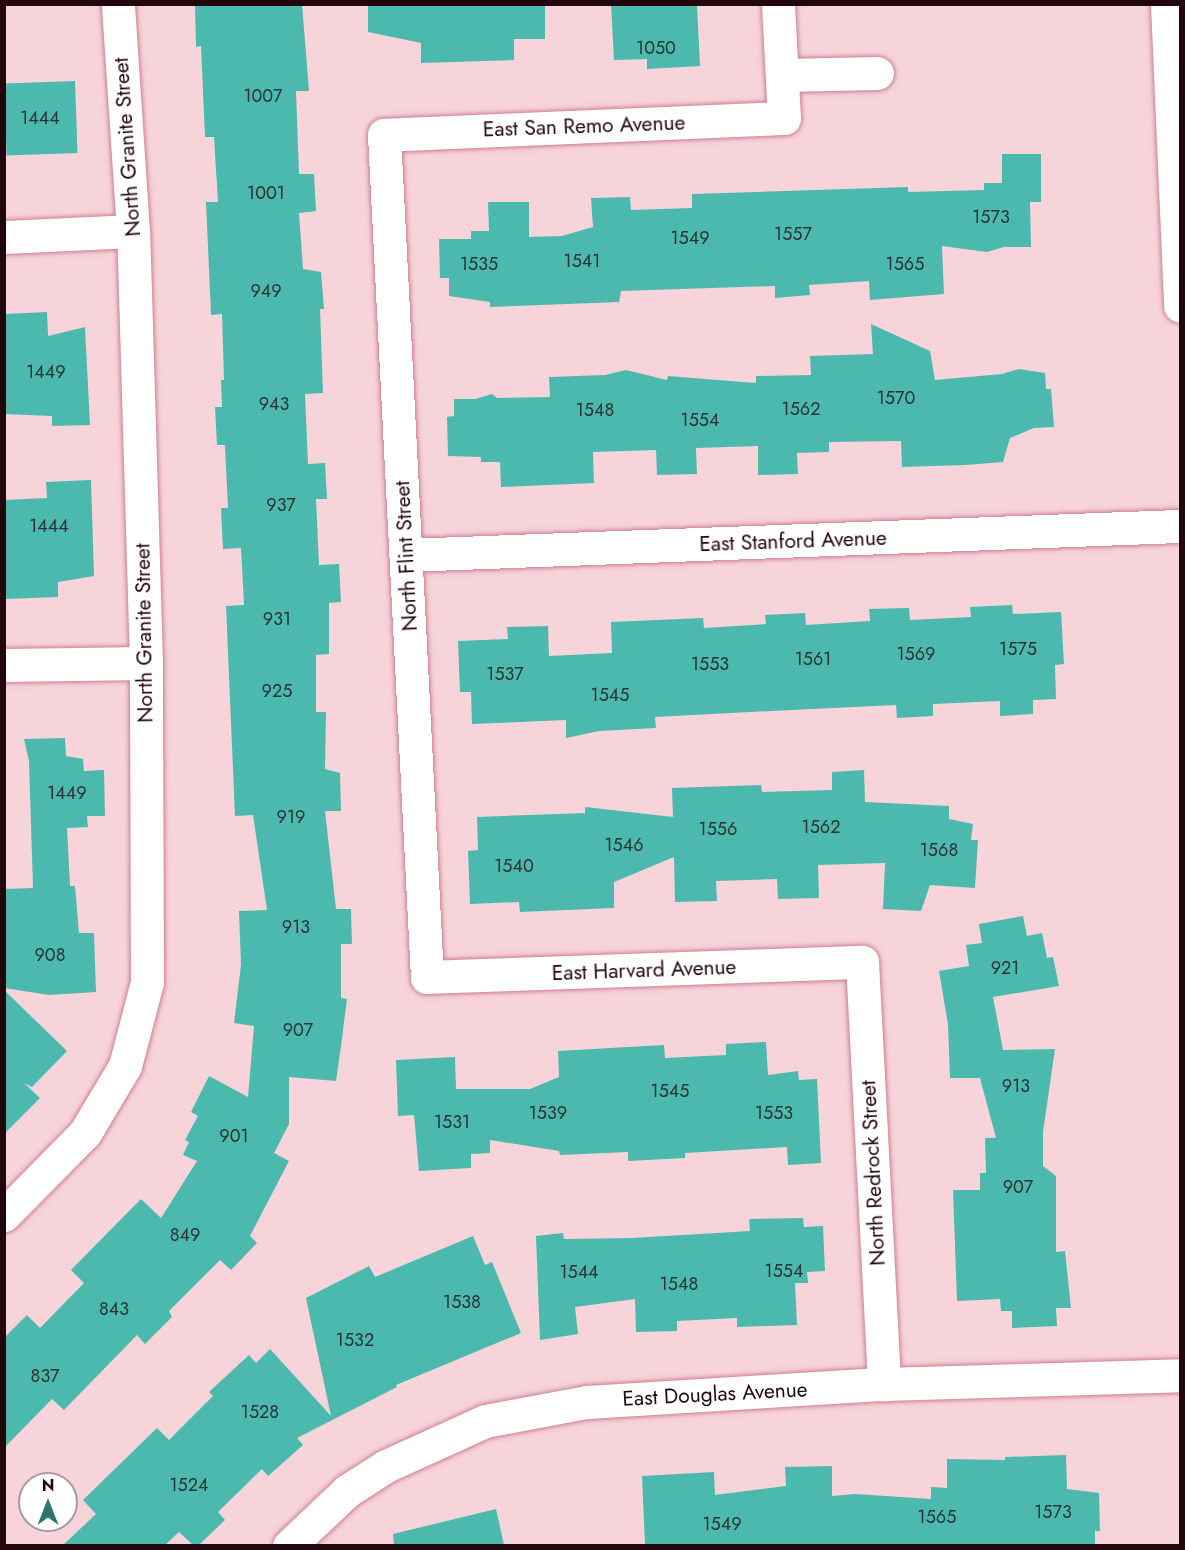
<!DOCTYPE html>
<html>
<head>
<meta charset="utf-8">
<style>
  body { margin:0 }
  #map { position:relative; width:1185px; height:1550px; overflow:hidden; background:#f7d3da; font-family:Jost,sans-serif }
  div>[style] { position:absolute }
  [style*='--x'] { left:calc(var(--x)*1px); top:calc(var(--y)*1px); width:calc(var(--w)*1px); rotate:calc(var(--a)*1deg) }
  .building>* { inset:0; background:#4cb9ae; transform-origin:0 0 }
  .roads { filter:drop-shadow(0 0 2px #ce7f90) drop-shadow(0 0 2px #ce7f90) }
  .street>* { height:33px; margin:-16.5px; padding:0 16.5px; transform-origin:16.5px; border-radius:16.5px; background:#fff }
  .secondary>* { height:33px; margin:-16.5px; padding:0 16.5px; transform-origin:16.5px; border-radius:16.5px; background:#fff }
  span { translate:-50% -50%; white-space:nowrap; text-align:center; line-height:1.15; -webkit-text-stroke:6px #fff; paint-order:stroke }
  .number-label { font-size:18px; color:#2c3335 }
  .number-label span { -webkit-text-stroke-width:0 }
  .street-label { font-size:21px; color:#22060d }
  .frame { position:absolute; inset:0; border:6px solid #22060d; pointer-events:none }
  .north { position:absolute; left:18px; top:1472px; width:60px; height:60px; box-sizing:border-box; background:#fff; border:2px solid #a79b9e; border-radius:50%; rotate:0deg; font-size:16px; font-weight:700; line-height:24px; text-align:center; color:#22060d }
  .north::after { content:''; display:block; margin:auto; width:21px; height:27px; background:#2d756e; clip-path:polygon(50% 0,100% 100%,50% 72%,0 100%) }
</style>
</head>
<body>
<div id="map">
  <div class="building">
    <div style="clip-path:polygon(195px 4px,302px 4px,309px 91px,296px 91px,299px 174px,314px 174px,316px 211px,299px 213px,303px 269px,321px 272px,324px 309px,320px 309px,323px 393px,305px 394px,308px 464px,325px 463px,327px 499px,316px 499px,319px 565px,339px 564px,341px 602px,329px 603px,329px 654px,316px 655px,316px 712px,326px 712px,325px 769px,340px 773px,341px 811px,325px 811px,336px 909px,351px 909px,352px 944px,341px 944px,341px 998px,347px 999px,341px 1046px,336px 1081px,289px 1077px,289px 1124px,274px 1153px,289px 1161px,250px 1236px,257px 1243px,231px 1270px,220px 1260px,169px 1311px,172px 1317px,145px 1344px,137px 1335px,64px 1410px,52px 1399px,4px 1448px,4px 1338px,27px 1315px,40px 1328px,84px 1283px,71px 1270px,141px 1199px,161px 1218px,197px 1161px,183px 1155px,189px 1142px,185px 1140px,198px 1116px,191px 1112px,209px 1076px,248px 1097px,254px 1026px,234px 1023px,241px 965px,239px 911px,267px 910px,253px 815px,235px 816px,226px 606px,244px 605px,241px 548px,223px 549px,221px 508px,228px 508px,225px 445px,217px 445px,215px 407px,222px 407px,221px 380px,224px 380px,222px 314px,211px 315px,206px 202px,218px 202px,214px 137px,205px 137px,201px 46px,196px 47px)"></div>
    <div style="clip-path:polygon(368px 4px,545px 4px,545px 39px,514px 39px,514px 60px,421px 63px,421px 43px,368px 32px)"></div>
    <div style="clip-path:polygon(611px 4px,697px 4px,700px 66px,647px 69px,647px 59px,614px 60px)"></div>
    <div style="left:75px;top:81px;width:72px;height:71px;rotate:88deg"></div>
    <div style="clip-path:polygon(1002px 154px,1041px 154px,1041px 202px,1030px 202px,1031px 247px,1004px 247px,987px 252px,942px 246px,944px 294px,870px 300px,869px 281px,809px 285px,810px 295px,775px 298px,775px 286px,621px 291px,619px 302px,490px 307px,490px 302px,449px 296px,449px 278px,440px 278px,439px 239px,471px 239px,471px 231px,489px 231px,488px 202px,529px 202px,529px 237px,562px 236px,593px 227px,591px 198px,630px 197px,631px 210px,692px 208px,692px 194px,908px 187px,908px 192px,984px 190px,984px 183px,1002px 183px)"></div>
    <div style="clip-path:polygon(47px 312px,48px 336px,85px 327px,90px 425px,52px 426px,52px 416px,4px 414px,4px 314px)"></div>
    <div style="clip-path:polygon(871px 324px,930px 351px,935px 380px,1002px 374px,1019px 369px,1045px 373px,1046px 389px,1051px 389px,1054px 427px,1034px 428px,1010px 438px,1003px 462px,965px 465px,902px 467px,901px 441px,829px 442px,829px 452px,797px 453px,798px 474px,758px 475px,758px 446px,696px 448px,697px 474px,657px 475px,656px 450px,593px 452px,594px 483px,501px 487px,500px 462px,481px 462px,481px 457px,448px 456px,447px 417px,454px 416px,454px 399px,475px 399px,492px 394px,497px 398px,550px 397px,549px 377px,605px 375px,626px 370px,667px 380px,668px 376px,756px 383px,756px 376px,811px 375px,810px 356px,873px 354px)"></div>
    <div style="clip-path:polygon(91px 480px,94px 576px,58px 582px,58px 597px,6px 599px,4px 500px,47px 498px,46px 482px)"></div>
    <div style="clip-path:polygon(1012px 605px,1013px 614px,1061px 612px,1064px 664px,1055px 665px,1056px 699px,1033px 700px,1033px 714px,1000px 716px,1000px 701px,933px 704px,933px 716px,897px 718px,896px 705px,771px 711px,655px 717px,656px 728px,599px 731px,566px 738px,566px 720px,472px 724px,471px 692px,460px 692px,458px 641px,508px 639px,507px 627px,548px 626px,549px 656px,612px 653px,611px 622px,703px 618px,704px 628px,766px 624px,765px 615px,805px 613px,806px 625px,870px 621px,869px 609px,909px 608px,910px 620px,971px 617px,970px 607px)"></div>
    <div style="clip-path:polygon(65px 738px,66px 756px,83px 759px,84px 771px,104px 770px,105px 816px,87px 816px,88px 827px,67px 828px,70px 886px,75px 886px,79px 933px,94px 933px,96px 992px,49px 995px,4px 988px,4px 889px,33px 888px,29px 761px,24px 739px)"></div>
    <div style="clip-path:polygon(864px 770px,865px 802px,949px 806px,949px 819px,973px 824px,971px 840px,978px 840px,975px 888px,930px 885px,921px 911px,883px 909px,885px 863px,818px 865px,819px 898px,778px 899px,777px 879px,716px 881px,717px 901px,675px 902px,674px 857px,614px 882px,614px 908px,520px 912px,519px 902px,470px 904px,468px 851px,478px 850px,477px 817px,585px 813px,585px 807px,673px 817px,672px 788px,761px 785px,762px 792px,832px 790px,832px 772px)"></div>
    <div style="clip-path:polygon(1023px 916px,1027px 936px,1042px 933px,1047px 958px,1053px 957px,1059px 986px,993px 997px,1003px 1050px,1055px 1049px,1043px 1132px,1043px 1166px,1056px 1176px,1056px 1252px,1065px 1251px,1071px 1308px,1056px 1308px,1057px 1326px,1012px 1328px,1012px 1311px,1001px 1311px,1000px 1299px,957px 1301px,953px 1190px,980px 1190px,980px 1173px,986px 1173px,985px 1138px,996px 1138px,980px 1078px,950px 1078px,948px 1024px,939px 971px,969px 966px,966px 945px,982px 943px,979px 924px)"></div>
    <div style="clip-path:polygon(4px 990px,67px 1051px,32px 1087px,24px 1083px,40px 1098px,4px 1134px)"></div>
    <div style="clip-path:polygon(766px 1042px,768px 1075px,798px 1071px,799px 1080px,817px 1079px,821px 1163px,788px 1165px,787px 1147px,685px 1153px,685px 1158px,628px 1161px,628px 1152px,560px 1155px,559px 1151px,490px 1140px,490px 1153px,471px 1154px,471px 1168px,419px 1171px,414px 1115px,398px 1116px,396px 1060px,455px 1057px,456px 1089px,530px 1089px,559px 1077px,558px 1051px,664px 1045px,665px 1058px,726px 1055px,726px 1044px)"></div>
    <div style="clip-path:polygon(803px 1218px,804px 1227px,823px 1226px,825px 1271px,807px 1272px,808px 1283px,795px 1283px,797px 1325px,737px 1327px,737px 1318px,677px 1321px,677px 1331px,636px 1332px,635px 1299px,575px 1307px,578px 1334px,540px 1340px,536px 1236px,563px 1233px,564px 1239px,632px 1238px,750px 1231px,749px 1219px)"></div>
    <div style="clip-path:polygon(473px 1236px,485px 1265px,492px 1262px,521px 1333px,396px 1385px,397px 1387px,297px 1438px,303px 1445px,268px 1476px,262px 1469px,218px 1512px,225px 1520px,199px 1545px,193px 1545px,179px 1532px,165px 1545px,63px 1545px,96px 1514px,83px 1500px,157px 1428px,169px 1440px,213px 1396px,209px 1392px,249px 1355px,256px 1363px,270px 1349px,331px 1416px,306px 1298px,369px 1266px,375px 1277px)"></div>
    <div style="clip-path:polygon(1066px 1455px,1067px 1489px,1099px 1493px,1100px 1531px,1095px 1531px,1095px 1545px,645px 1545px,642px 1476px,714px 1472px,715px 1495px,786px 1486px,785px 1467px,832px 1466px,832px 1496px,855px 1494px,931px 1499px,931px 1487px,947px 1488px,947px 1459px,1005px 1460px,1005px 1457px)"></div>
    <div style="clip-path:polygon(496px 1509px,504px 1545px,394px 1545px,393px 1534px)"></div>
  </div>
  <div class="roads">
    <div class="street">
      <div style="--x:778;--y:4;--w:114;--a:87"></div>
      <div style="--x:784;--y:118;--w:400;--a:177.6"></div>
      <div style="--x:384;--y:135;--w:843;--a:87.08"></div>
      <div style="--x:427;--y:977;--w:435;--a:-2"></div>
      <div style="--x:862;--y:962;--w:423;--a:87"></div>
      <div style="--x:782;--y:75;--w:95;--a:-1.2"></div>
      <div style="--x:4;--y:237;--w:129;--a:-2.7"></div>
      <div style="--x:406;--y:555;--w:775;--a:-2.15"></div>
      <div style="--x:4;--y:665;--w:142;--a:-0.8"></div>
      <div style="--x:4;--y:1215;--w:115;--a:-45.4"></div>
      <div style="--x:85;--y:1133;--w:78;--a:-59.2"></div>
      <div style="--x:125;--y:1066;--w:87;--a:-75.3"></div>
      <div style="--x:147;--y:982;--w:319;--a:-90.2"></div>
      <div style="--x:146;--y:663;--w:432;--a:-91.7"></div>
      <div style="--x:133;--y:231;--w:227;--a:-93.8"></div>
      <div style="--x:289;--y:1546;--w:80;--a:-43.5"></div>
      <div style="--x:347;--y:1491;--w:46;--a:-32.7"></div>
      <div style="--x:386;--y:1466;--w:109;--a:-24.4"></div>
      <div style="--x:485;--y:1421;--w:104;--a:-10.6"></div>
      <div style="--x:587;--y:1402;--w:298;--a:-3.5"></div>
      <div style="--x:884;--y:1384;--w:296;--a:-1.7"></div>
    </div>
    <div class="secondary">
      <div style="--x:1167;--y:4;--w:302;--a:87.5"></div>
    </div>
  </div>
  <div class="number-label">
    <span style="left:656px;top:48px">1050</span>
    <span style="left:263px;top:96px">1007</span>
    <span style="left:40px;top:118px">1444</span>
    <span style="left:266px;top:193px">1001</span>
    <span style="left:991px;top:217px">1573</span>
    <span style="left:793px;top:234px">1557</span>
    <span style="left:690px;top:238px">1549</span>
    <span style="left:582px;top:261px">1541</span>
    <span style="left:479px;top:264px">1535</span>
    <span style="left:905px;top:264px">1565</span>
    <span style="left:266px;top:291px">949</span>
    <span style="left:46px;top:372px">1449</span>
    <span style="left:896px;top:398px">1570</span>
    <span style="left:274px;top:404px">943</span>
    <span style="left:801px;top:409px">1562</span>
    <span style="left:595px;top:410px">1548</span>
    <span style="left:700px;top:420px">1554</span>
    <span style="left:281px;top:505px">937</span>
    <span style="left:49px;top:526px">1444</span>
    <span style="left:277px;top:619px">931</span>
    <span style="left:1018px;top:649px">1575</span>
    <span style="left:916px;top:654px">1569</span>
    <span style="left:813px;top:659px">1561</span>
    <span style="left:710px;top:664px">1553</span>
    <span style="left:505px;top:674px">1537</span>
    <span style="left:277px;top:691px">925</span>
    <span style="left:610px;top:695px">1545</span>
    <span style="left:67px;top:793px">1449</span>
    <span style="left:291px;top:817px">919</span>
    <span style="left:821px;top:827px">1562</span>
    <span style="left:718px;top:829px">1556</span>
    <span style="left:624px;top:845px">1546</span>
    <span style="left:939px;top:850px">1568</span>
    <span style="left:514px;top:866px">1540</span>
    <span style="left:296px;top:927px">913</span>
    <span style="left:50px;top:955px">908</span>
    <span style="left:1005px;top:968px">921</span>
    <span style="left:298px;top:1030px">907</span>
    <span style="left:1016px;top:1086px">913</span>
    <span style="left:670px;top:1091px">1545</span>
    <span style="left:548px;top:1113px">1539</span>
    <span style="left:774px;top:1113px">1553</span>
    <span style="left:452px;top:1122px">1531</span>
    <span style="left:234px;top:1136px">901</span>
    <span style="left:1018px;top:1187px">907</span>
    <span style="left:185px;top:1235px">849</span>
    <span style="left:784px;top:1271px">1554</span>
    <span style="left:579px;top:1272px">1544</span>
    <span style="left:679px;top:1284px">1548</span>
    <span style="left:462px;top:1302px">1538</span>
    <span style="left:114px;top:1309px">843</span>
    <span style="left:355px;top:1340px">1532</span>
    <span style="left:45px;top:1376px">837</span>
    <span style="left:260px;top:1412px">1528</span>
    <span style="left:189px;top:1485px">1524</span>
    <span style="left:1053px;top:1512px">1573</span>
    <span style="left:937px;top:1517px">1565</span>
    <span style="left:722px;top:1524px">1549</span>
  </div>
  <div class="street-label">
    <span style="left:584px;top:126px;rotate:-2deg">East San Remo Avenue</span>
    <span style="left:127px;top:147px;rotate:-94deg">North Granite Street</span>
    <span style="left:793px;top:541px;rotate:-2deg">East Stanford Avenue</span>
    <span style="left:406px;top:556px;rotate:-93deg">North Flint Street</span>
    <span style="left:144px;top:633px;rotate:-91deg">North Granite Street</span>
    <span style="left:644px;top:970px;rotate:-2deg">East Harvard Avenue</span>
    <span style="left:873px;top:1173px;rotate:-93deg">North Redrock Street</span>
    <span style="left:715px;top:1394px;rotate:-3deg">East Douglas Avenue</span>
  </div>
  <div class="frame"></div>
  <div class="north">N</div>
</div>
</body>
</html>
